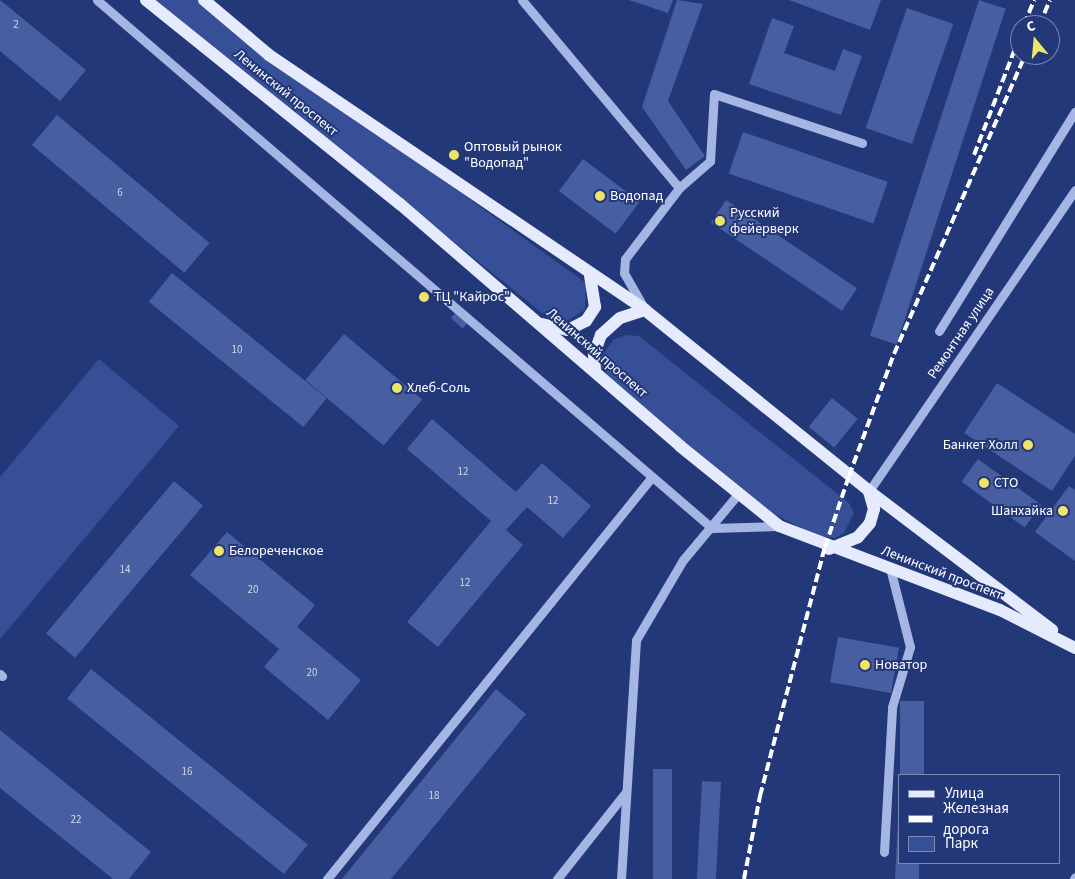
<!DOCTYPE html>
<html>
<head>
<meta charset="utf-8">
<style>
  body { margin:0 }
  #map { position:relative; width:1075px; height:879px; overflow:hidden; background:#233879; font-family:"Source Sans 3",sans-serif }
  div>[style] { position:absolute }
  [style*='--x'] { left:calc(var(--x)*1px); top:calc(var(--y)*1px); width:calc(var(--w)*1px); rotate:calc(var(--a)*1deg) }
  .green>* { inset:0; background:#374f97 }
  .building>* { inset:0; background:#475ea0; transform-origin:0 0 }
  .minor>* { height:9px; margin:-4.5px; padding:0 4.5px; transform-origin:4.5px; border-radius:4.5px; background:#a5b5e4 }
  .major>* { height:12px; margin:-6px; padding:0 6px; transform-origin:6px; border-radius:6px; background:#e5eafc }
  .rail>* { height:4px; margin-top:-2px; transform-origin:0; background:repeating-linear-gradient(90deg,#fff 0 9px,transparent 0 13px) }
  .dots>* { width:14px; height:14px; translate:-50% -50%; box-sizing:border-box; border:2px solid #233879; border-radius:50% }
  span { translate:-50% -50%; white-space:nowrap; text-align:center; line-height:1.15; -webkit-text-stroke:4px #233879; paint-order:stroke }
  .number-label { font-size:11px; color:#d1d7e7 }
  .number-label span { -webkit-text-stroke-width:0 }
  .street-label { font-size:14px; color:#fff }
  .poi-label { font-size:14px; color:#fff }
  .left { translate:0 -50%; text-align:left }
  .right { translate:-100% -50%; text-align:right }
  .legend { position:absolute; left:898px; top:774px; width:162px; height:90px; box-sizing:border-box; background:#233879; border:1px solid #7b88af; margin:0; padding:6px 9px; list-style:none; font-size:15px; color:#fff }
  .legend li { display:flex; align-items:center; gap:10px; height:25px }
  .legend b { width:25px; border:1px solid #7b88af }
  .north { position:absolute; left:1010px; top:15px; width:50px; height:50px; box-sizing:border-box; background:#233879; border:1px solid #7b88af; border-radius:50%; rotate:343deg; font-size:14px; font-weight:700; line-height:20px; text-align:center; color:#fff }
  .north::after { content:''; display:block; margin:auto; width:18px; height:22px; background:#efe369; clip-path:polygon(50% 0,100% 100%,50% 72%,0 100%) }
</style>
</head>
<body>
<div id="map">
  <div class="green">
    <div style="clip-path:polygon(155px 0,204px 0,269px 55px,586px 283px,585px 310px,563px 323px,547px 317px)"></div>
    <div style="clip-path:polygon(627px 335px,639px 336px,849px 503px,854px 513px,844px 533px,835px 538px,816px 536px,769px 511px,605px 378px,598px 366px,600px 358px,614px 339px)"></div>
    <div style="clip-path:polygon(99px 359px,179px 426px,0 639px,0 477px)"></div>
  </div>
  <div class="building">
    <div style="clip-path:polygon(0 0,86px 70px,60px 101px,0 51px)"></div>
    <div style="clip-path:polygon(629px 0,673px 0,668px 13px)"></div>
    <div style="clip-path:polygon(677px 0,703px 4px,668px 101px,705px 156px,686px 170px,642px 107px)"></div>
    <div style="clip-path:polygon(789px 0,881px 0,870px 30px)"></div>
    <div style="left:979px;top:0;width:28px;height:353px;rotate:18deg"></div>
    <div style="left:907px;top:8px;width:49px;height:127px;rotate:19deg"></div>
    <div style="clip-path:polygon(772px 18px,794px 26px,784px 53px,835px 71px,843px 49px,862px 56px,841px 115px,749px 84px)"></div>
    <div style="left:57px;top:115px;width:199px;height:39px;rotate:40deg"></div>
    <div style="left:743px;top:132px;width:153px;height:44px;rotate:19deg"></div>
    <div style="left:583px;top:159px;width:71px;height:40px;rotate:37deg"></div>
    <div style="left:726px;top:200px;width:158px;height:27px;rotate:34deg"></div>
    <div style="left:172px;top:273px;width:199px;height:37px;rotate:39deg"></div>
    <div style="left:459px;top:309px;width:16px;height:12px;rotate:43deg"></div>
    <div style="left:344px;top:334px;width:102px;height:60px;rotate:40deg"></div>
    <div style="clip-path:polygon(997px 383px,1075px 434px,1075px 456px,1052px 491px,964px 433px)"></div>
    <div style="left:832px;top:398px;width:33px;height:37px;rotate:39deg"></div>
    <div style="clip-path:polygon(432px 419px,516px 492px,542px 463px,591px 506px,563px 538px,527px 507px,506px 530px,523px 545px,438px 647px,407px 622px,491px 521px,407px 449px)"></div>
    <div style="left:978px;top:459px;width:78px;height:28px;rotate:36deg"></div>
    <div style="left:174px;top:481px;width:38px;height:199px;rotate:40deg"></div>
    <div style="clip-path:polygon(1069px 486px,1075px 490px,1075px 561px,1035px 532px)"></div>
    <div style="clip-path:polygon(227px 532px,315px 605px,297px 627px,361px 680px,328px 720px,264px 667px,279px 649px,190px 575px)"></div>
    <div style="left:838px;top:637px;width:62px;height:46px;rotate:10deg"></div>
    <div style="left:91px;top:669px;width:279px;height:38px;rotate:39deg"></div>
    <div style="clip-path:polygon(496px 689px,526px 714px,391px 879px,342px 879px)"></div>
    <div style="left:900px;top:701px;width:24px;height:74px"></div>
    <div style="clip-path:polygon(0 730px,151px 852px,129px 879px,113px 879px,0 788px)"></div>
    <div style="left:653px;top:769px;width:19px;height:110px"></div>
    <div style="left:702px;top:781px;width:19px;height:98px;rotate:3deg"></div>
    <div style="clip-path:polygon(899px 798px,899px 863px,919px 863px,919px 879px,895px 879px)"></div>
  </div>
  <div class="minor">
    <div style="--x:97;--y:0;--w:811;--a:40.65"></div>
    <div style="--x:712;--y:528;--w:67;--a:-1.7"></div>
    <div style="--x:522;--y:0;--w:245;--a:50.1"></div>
    <div style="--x:644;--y:308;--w:40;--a:-119.7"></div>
    <div style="--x:624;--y:273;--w:14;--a:-86"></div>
    <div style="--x:625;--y:259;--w:89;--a:-52.7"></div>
    <div style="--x:679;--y:188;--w:41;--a:-41.1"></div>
    <div style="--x:710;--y:161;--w:67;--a:-86.6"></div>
    <div style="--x:714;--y:94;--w:156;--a:18.3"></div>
    <div style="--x:939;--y:331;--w:258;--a:-58.2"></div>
    <div style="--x:869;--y:491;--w:365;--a:-55.6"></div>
    <div style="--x:0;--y:674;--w:3;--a:45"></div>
    <div style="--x:884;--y:852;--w:145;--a:-86.8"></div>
    <div style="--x:892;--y:707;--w:63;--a:-73.3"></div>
    <div style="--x:910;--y:647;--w:81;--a:-104.2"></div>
    <div style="--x:327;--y:879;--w:516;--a:-51.06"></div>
    <div style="--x:557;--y:879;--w:111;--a:-51.6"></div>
    <div style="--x:621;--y:879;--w:239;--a:-86.4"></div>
    <div style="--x:636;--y:640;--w:93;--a:-59.6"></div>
    <div style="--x:683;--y:560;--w:86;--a:-50.2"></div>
    <div style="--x:1074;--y:879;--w:2;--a:-63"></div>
  </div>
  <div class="major">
    <div style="--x:146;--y:0;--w:326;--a:38.8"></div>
    <div style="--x:400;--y:204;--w:370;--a:40.8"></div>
    <div style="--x:680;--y:446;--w:127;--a:38.9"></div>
    <div style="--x:779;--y:526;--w:236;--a:20.8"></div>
    <div style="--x:1000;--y:610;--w:84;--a:26.9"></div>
    <div style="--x:204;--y:0;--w:85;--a:40.2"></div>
    <div style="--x:269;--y:55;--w:454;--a:34.1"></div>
    <div style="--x:645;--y:310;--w:288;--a:38.9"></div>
    <div style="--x:869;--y:491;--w:230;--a:37.2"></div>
    <div style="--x:542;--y:324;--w:27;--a:13"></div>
    <div style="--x:568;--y:330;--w:20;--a:-27"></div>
    <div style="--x:586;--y:321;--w:17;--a:-57"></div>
    <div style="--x:595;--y:307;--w:33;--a:-99"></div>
    <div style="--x:595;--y:370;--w:16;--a:-94"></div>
    <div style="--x:594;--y:354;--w:20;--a:-70"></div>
    <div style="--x:601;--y:335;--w:25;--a:-42"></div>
    <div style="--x:620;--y:318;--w:26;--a:-18"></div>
    <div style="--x:829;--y:549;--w:31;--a:-22"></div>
    <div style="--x:858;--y:537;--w:18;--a:-49"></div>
    <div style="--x:870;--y:523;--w:15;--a:-74"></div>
    <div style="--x:874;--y:509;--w:19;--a:-106"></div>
  </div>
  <div class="rail">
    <div style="--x:1024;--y:25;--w:27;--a:-68"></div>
    <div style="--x:1039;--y:25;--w:27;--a:-66"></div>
    <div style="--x:974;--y:155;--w:128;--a:-68.9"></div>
    <div style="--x:744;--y:879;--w:85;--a:-79.1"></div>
    <div style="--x:760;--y:796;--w:257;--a:-75.4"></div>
    <div style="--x:825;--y:547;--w:75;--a:-71.3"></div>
    <div style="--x:849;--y:476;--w:130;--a:-69.8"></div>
    <div style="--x:894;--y:354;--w:326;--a:-66.3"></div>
  </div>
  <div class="dots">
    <div style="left:454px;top:155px;background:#efe369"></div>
    <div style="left:600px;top:196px;background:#efe369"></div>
    <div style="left:720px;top:221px;background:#efe369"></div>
    <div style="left:424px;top:297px;background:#efe369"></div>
    <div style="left:397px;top:388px;background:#efe369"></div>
    <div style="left:1028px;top:445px;background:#efe369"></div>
    <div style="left:984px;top:483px;background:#efe369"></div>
    <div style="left:1063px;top:511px;background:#efe369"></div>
    <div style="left:219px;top:551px;background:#efe369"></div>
    <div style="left:865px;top:665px;background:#efe369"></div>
  </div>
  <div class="number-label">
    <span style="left:16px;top:25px">2</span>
    <span style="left:120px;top:193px">6</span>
    <span style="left:237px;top:350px">10</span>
    <span style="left:463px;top:472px">12</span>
    <span style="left:553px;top:501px">12</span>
    <span style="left:125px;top:570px">14</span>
    <span style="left:465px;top:583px">12</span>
    <span style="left:253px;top:590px">20</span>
    <span style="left:312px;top:673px">20</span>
    <span style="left:187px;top:772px">16</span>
    <span style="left:434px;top:796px">18</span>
    <span style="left:76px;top:820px">22</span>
  </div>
  <div class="street-label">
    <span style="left:286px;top:93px;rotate:39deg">Ленинский проспект</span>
    <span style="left:961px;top:333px;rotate:-56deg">Ремонтная улица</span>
    <span style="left:597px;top:353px;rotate:41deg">Ленинский проспект</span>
    <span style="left:942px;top:573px;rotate:21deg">Ленинский проспект</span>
  </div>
  <div class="poi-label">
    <span class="left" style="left:464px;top:155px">Оптовый рынок<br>"Водопад"</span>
    <span class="left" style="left:610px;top:196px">Водопад</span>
    <span class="left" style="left:730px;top:221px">Русский<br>фейерверк</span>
    <span class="left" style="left:434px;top:297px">ТЦ "Кайрос"</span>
    <span class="left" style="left:407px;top:388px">Хлеб-Соль</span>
    <span class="right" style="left:1018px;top:445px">Банкет Холл</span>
    <span class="left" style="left:994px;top:483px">СТО</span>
    <span class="right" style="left:1053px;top:511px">Шанхайка</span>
    <span class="left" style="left:229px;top:551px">Белореченское</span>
    <span class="left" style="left:875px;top:665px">Новатор</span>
  </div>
  <ul class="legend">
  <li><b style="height:6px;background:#e5eafc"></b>Улица</li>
  <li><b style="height:6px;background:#fff"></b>Железная дорога</li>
  <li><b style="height:14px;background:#374f97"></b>Парк</li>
  </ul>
  <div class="north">С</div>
</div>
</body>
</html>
